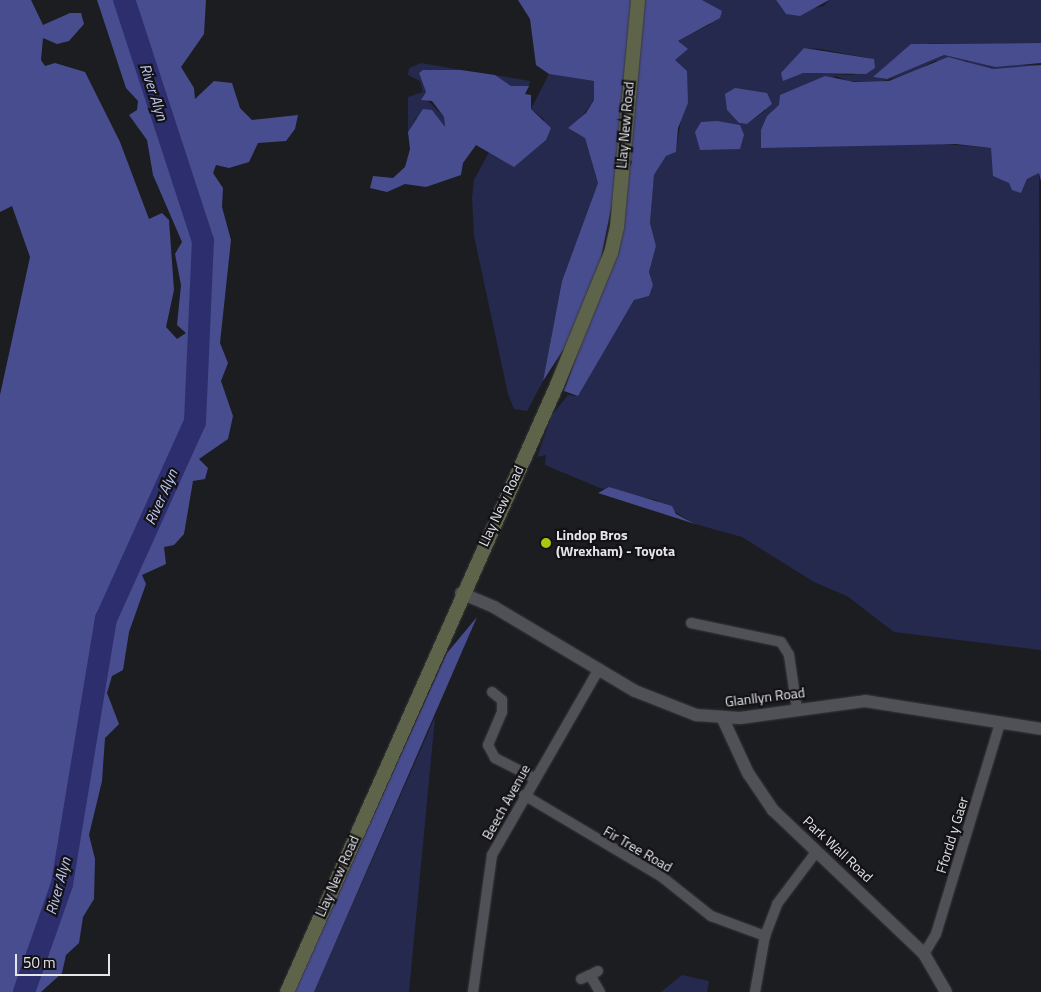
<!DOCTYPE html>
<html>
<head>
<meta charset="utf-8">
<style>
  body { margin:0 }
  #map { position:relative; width:1041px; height:992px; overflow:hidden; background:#1c1d20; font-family:"Titillium Web",sans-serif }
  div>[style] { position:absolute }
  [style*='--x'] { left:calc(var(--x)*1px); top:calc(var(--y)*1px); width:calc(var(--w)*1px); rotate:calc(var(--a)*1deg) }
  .green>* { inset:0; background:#26294e }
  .forest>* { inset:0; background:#484d8f }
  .river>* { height:22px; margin:-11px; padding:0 11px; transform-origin:11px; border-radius:11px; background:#2d2e6e }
  .roads { filter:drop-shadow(0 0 1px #38383b) drop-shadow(0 0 1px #38383b) }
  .minor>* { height:10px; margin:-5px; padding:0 5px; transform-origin:5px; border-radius:5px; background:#505156 }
  .tertiary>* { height:12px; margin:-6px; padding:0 6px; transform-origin:6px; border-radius:6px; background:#505156 }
  .secondary>* { height:14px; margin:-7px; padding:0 7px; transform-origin:7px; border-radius:7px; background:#5e6449 }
  .dots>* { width:14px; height:14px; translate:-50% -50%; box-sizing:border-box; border:2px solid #131317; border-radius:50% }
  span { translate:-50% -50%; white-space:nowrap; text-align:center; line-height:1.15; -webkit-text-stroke:4.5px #131317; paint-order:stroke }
  .street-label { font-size:14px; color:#e5e5e8 }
  .poi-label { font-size:14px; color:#e5e5e8; font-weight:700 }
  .left { translate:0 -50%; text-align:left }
  .water-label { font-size:15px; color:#c1c7ef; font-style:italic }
  .scale { position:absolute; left:15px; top:954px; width:95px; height:22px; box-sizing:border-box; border:2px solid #e5e5e8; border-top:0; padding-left:6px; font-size:15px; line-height:18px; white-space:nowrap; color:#e5e5e8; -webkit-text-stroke:4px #131317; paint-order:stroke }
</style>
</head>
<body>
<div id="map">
  <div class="green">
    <div style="clip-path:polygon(evenodd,702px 0,776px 0,786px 14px,824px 6px,829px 0,1041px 0,1041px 43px,930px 43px,873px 77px,887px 79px,944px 55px,995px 67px,1011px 64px,1041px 65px,999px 70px,974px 67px,967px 61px,934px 61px,912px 73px,880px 82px,847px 81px,836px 76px,767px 116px,761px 148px,932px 143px,991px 148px,1009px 183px,1021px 193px,1027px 179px,1039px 173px,1041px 650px,894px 632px,847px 596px,814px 582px,742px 537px,695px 524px,656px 500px,600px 488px,545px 465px,546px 455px,537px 457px,552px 415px,568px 395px,578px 396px,634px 300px,649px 296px,653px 285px,649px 272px,656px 246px,650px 223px,654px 175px,666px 156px,676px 152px,686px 87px,675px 60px,678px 41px,711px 24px,702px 0,804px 48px,820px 49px,873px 59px,854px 75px,803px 73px,804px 48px,702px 0,727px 110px,766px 110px,747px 124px,739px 123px,727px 110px)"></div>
    <div style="clip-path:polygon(421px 63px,461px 70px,419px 73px,426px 92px,423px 96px,444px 117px,445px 128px,439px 120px,416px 118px,408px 132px,408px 97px,423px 92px,420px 81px,408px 75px,409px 68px)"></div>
    <div style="clip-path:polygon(549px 74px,595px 81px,594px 100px,576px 125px,568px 128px,585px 138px,598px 183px,562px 281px,543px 381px,527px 411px,514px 409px,508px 394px,474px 236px,472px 198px,474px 180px,489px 152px,497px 154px,545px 120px,531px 109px)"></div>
    <div style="clip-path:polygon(495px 75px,530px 81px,529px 86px,511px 86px)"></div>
    <div style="clip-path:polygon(435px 717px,409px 992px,314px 992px)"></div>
    <div style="clip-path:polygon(682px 975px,709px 981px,707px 992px,661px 992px)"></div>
  </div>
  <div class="forest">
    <div style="clip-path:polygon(0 0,31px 0,43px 25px,70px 13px,81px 13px,84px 24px,69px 41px,57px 44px,43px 38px,41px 60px,45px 66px,55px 63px,85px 72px,120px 142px,149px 219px,162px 213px,169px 220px,174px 290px,166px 327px,177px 339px,186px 333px,177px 325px,181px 285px,175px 254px,182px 242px,153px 175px,147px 140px,129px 115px,137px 110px,138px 101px,126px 88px,97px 0,206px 0,204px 34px,181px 67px,194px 88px,195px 99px,214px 81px,232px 83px,240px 108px,252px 120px,298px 115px,295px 129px,286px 141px,258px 143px,249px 162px,229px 168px,216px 165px,213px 173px,223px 188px,222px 207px,231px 240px,220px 343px,228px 363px,221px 381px,233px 416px,228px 439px,199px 459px,208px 468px,205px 479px,193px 481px,184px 534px,174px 545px,164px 547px,166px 564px,142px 575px,146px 584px,129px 632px,123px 670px,112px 676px,107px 693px,119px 724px,105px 738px,102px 781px,89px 835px,95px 859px,94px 899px,83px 917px,79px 943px,66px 955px,62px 973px,41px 992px,0 992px,0 395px,30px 257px,12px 206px,0 212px)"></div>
    <div style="clip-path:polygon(518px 0,702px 0,722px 11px,720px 18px,678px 41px,688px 49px,675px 60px,687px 71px,688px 103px,678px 128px,676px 152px,666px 156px,654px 175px,650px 223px,656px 246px,649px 272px,653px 285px,649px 296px,634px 300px,578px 396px,564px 391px,601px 291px,624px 180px,632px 162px,628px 155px,618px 175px,599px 267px,572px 336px,543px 381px,562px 281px,598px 183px,585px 138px,568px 128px,586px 113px,594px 100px,594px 81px,549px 74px,536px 65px,530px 19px)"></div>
    <div style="clip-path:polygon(776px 0,829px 0,800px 16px,786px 14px)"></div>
    <div style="clip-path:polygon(1041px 43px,1041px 63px,995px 67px,944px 55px,887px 79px,873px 77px,911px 44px)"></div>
    <div style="clip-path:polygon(804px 48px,874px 59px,875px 68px,866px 74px,803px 73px,783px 81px,781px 73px)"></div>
    <div style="clip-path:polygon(948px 57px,993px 69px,1041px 65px,1041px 181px,1039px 173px,1027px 179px,1021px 193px,1012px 190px,1009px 183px,993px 176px,991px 148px,956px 144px,761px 148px,761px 130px,767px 116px,779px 105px,780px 95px,825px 76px,854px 82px,889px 81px)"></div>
    <div style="clip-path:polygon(423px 70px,461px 70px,495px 75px,511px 86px,529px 86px,525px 94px,531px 95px,531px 109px,551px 128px,546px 140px,514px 167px,476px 145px,463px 163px,461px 175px,426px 187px,405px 184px,387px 192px,370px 188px,373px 176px,393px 178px,405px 167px,410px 149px,408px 132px,423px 109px,432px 110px,445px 127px,444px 117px,432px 101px,421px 100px,426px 92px,419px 73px)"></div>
    <div style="clip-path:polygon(735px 88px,767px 93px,772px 104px,747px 124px,739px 123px,727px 110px,725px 94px)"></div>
    <div style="clip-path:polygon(717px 121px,740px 125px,744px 135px,740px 149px,700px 150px,695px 132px,701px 122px)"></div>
    <div style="clip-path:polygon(609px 487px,672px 506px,676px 514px,695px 524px,598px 493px)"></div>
    <div style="clip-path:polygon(477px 617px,314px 992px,294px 992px,447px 653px)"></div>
  </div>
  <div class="river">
    <div style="--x:24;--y:992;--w:114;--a:-70.6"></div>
    <div style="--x:62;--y:884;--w:269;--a:-80.6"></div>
    <div style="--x:106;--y:619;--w:216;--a:-65.7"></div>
    <div style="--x:195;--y:422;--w:181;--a:-87.5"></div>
    <div style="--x:203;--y:241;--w:254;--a:-108.1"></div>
  </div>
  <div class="roads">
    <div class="minor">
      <div style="--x:691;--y:623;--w:92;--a:11.9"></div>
      <div style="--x:781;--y:642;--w:15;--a:58"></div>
      <div style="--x:789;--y:655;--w:55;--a:81.6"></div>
      <div style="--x:492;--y:692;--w:13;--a:39"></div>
      <div style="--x:502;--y:700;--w:12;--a:90"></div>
      <div style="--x:502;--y:712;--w:36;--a:113"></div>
      <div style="--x:488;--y:745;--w:15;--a:62"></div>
      <div style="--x:495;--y:758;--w:44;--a:27.1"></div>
      <div style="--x:524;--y:795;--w:161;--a:30.7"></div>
      <div style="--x:662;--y:877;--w:63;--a:38.5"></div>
      <div style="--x:711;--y:916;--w:58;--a:20.3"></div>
      <div style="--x:924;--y:954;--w:23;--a:-59"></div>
      <div style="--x:936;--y:934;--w:220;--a:-73.1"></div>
      <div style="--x:598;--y:971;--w:9;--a:153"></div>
      <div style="--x:590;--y:975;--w:20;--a:60"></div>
      <div style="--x:581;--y:979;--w:10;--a:-24"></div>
      <div style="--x:473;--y:992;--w:138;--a:-82.1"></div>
      <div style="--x:492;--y:855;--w:215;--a:-60.1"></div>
      <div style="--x:755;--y:992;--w:57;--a:-79.9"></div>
      <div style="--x:765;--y:936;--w:34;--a:-69"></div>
      <div style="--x:777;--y:904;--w:66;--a:-53"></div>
    </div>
    <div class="tertiary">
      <div style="--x:461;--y:593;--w:36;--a:23"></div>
      <div style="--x:494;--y:607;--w:164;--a:30.8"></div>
      <div style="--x:635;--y:691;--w:66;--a:21.5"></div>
      <div style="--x:696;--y:715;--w:44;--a:3.9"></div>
      <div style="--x:740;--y:718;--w:126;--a:-7.7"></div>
      <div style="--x:865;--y:701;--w:178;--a:9"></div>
      <div style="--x:723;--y:719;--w:60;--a:65.2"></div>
      <div style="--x:748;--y:773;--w:45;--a:56"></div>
      <div style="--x:773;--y:810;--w:209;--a:43.6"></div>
      <div style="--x:924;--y:954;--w:44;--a:59.9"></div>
    </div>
    <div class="secondary">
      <div style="--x:287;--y:992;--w:664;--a:-66.02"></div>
      <div style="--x:557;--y:385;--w:143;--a:-67.8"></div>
      <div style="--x:611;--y:253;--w:27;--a:-77"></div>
      <div style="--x:617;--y:227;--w:228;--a:-84.7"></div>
    </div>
  </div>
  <div class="dots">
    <div style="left:546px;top:543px;background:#adc610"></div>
  </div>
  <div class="street-label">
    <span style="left:625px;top:125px;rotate:-85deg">Llay New Road</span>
    <span style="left:501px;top:506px;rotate:-65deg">Llay New Road</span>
    <span style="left:765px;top:697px;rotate:-7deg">Glanllyn Road</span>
    <span style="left:506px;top:802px;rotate:-61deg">Beech Avenue</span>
    <span style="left:952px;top:835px;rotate:-73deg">Ffordd y Gaer</span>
    <span style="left:638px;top:849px;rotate:30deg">Fir Tree Road</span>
    <span style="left:838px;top:849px;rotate:43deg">Park Wall Road</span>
    <span style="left:337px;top:876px;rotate:-66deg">Llay New Road</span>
  </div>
  <div class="poi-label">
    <span class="left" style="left:556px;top:543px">Lindop Bros<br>(Wrexham) - Toyota</span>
  </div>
  <div class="water-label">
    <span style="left:154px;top:92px;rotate:72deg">River Alyn</span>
    <span style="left:161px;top:497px;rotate:-66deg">River Alyn</span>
    <span style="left:58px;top:886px;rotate:-75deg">River Alyn</span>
  </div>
  <div class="scale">50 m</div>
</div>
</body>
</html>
